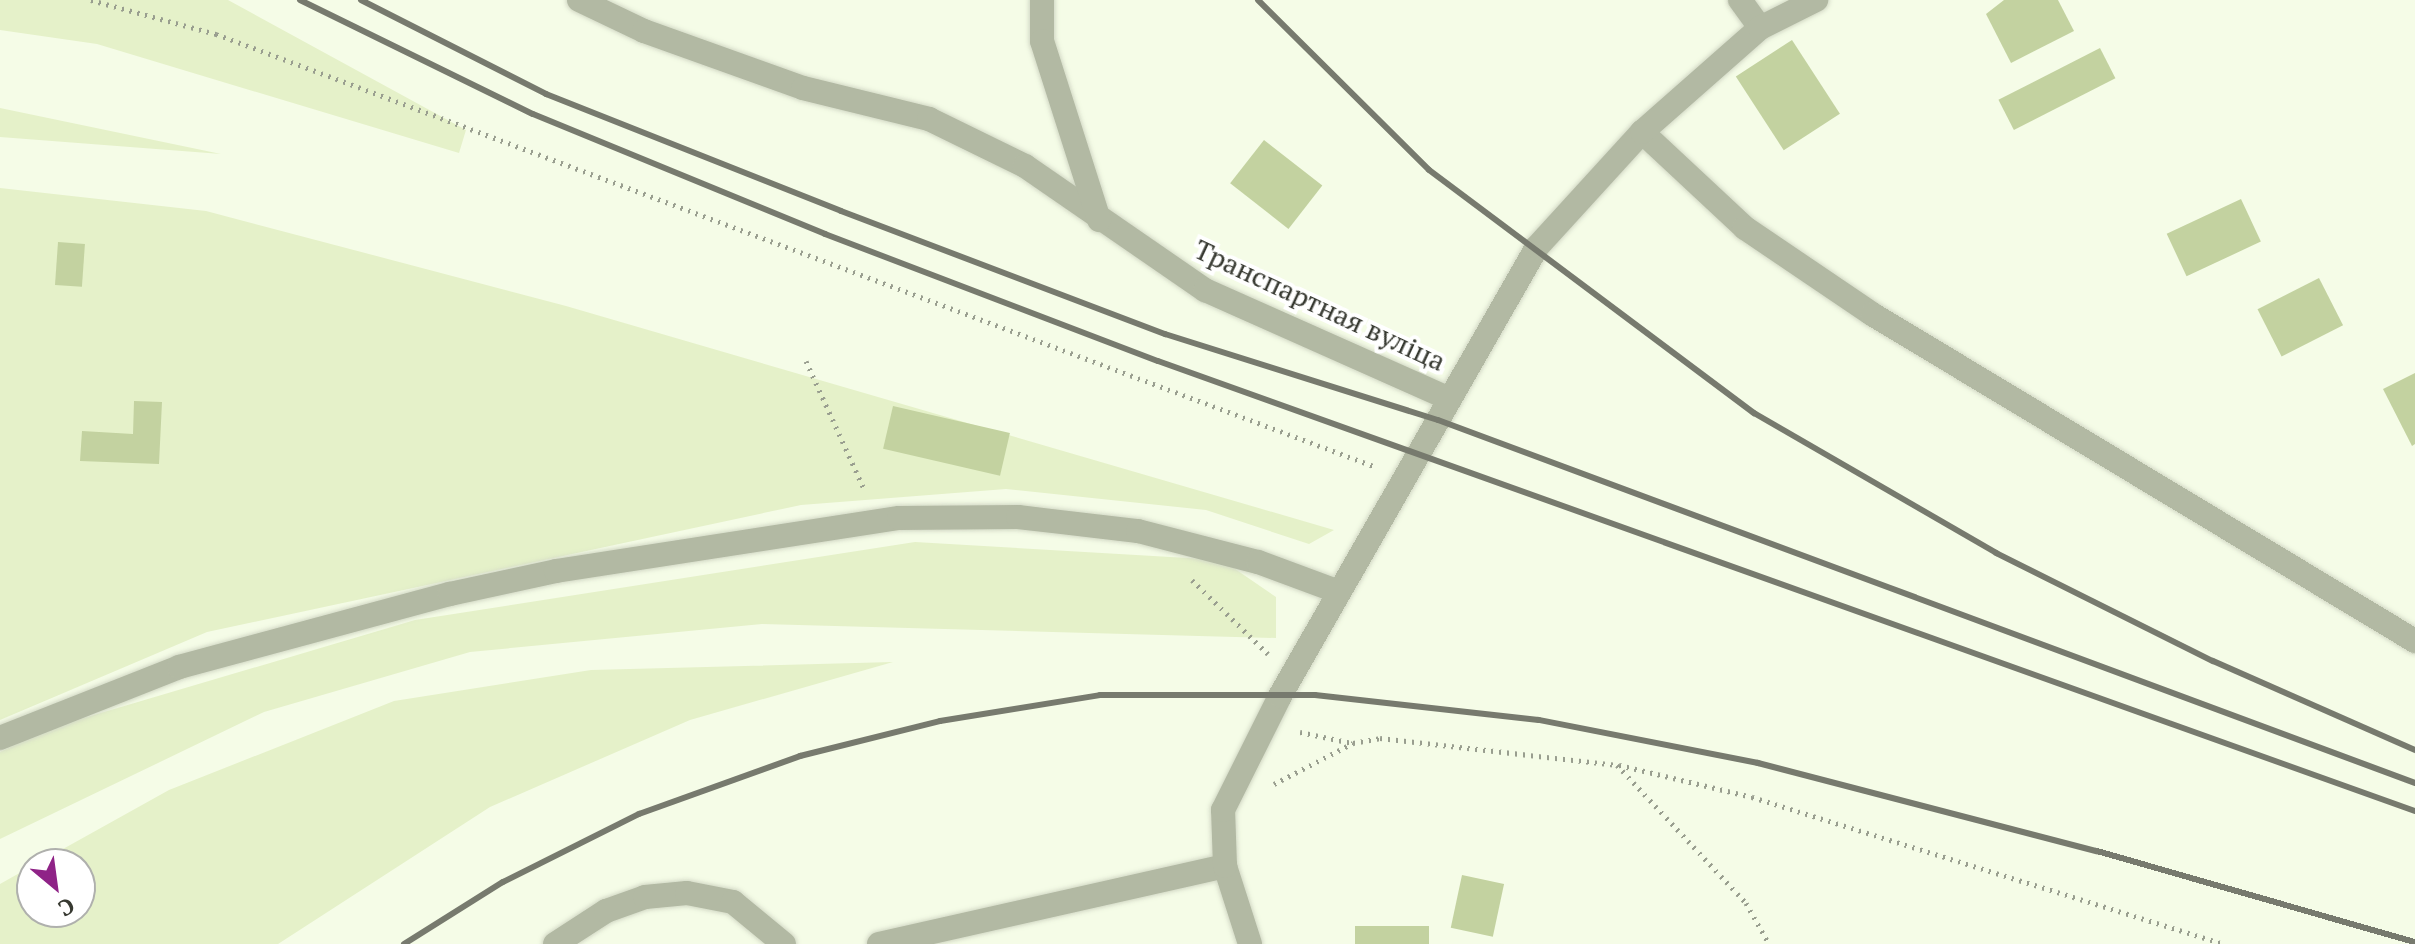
<!DOCTYPE html>
<html>
<head>
<meta charset="utf-8">
<style>
  body { margin:0 }
  #map { position:relative; width:2415px; height:944px; overflow:hidden; background:#f5fce7; font-family:"PT Serif",serif }
  div>[style] { position:absolute }
  [style*='--x'] { left:calc(var(--x)*1px); top:calc(var(--y)*1px); width:calc(var(--w)*1px); rotate:calc(var(--a)*1deg) }
  .green>* { inset:0; background:#e5f1c9 }
  .building>* { inset:0; background:#c3d2a0; transform-origin:0 0 }
  .path>* { height:5px; margin-top:-2.5px; transform-origin:0; background:repeating-linear-gradient(90deg,#999e8f 0 2px,transparent 0 8px) }
  .roads { filter:drop-shadow(0 0 2px #d3d9c6) drop-shadow(0 0 2px #d3d9c6) }
  .lane>* { height:24px; margin:-12px; padding:0 12px; transform-origin:12px; border-radius:12px; background:#b2b9a3 }
  .street>* { height:24px; margin:-12px; padding:0 12px; transform-origin:12px; border-radius:12px; background:#b2b9a3 }
  .rail>* { height:6px; margin:-3px; padding:0 3px; transform-origin:3px; border-radius:3px; background:#777a6e }
  span { translate:-50% -50%; white-space:nowrap; text-align:center; line-height:1.15; -webkit-text-stroke:8px #fff; paint-order:stroke }
  .street-label { font-size:28px; color:#373931 }
  .north { position:absolute; left:16px; top:848px; width:80px; height:80px; box-sizing:border-box; background:#fff; border:2px solid #afb0ad; border-radius:50%; rotate:151deg; font-size:22px; font-weight:700; line-height:32px; text-align:center; color:#373931 }
  .north::after { content:''; display:block; margin:auto; width:28px; height:36px; background:#8f2387; clip-path:polygon(50% 0,100% 100%,50% 72%,0 100%) }
</style>
</head>
<body>
<div id="map">
  <div class="green">
    <div style="clip-path:polygon(0 0,228px 0,466px 130px,459px 153px,97px 44px,0 30px)"></div>
    <div style="clip-path:polygon(0 108px,221px 154px,0 137px)"></div>
    <div style="clip-path:polygon(0 188px,206px 211px,566px 306px,1334px 530px,1309px 544px,1206px 510px,1006px 489px,801px 505px,207px 632px,0 720px)"></div>
    <div style="clip-path:polygon(915px 542px,1222px 560px,1276px 597px,1276px 638px,762px 624px,470px 652px,264px 712px,0 839px,0 752px,50px 728px,415px 620px)"></div>
    <div style="clip-path:polygon(893px 662px,690px 720px,490px 807px,278px 944px,0 944px,0 884px,32px 866px,32px 912px,80px 912px,80px 864px,36px 864px,169px 790px,394px 701px,591px 670px)"></div>
  </div>
  <div class="building">
    <div style="clip-path:polygon(2004px 0,2058px 0,2074px 31px,2011px 63px,1986px 14px)"></div>
    <div style="left:1792px;top:40px;width:88px;height:67px;rotate:57deg"></div>
    <div style="left:2100px;top:48px;width:34px;height:114px;rotate:63deg"></div>
    <div style="left:1264px;top:140px;width:74px;height:55px;rotate:38deg"></div>
    <div style="left:2241px;top:199px;width:47px;height:82px;rotate:65deg"></div>
    <div style="left:58px;top:242px;width:27px;height:43px;rotate:4deg"></div>
    <div style="left:2319px;top:278px;width:53px;height:69px;rotate:63deg"></div>
    <div style="clip-path:polygon(2415px 373px,2415px 444px,2412px 446px,2383px 389px)"></div>
    <div style="clip-path:polygon(134px 401px,162px 402px,159px 464px,80px 461px,82px 431px,133px 434px)"></div>
    <div style="left:893px;top:406px;width:120px;height:44px;rotate:13deg"></div>
    <div style="left:1462px;top:875px;width:43px;height:54px;rotate:12deg"></div>
    <div style="left:1355px;top:926px;width:74px;height:18px"></div>
  </div>
  <div class="path">
    <div style="--x:91;--y:0;--w:130;--a:15.2"></div>
    <div style="--x:216;--y:34;--w:1238;--a:20.47"></div>
    <div style="--x:806;--y:361;--w:143;--a:65.6"></div>
    <div style="--x:1192;--y:580;--w:106;--a:44.2"></div>
    <div style="--x:1300;--y:732;--w:53;--a:11.9"></div>
    <div style="--x:1619;--y:765;--w:137;--a:13.5"></div>
    <div style="--x:1752;--y:797;--w:493;--a:17.3"></div>
    <div style="--x:1274;--y:784;--w:89;--a:-27.4"></div>
    <div style="--x:1353;--y:743;--w:27;--a:-10"></div>
    <div style="--x:1380;--y:738;--w:239;--a:6.5"></div>
    <div style="--x:1617;--y:765;--w:189;--a:46.9"></div>
    <div style="--x:1746;--y:903;--w:47;--a:60.7"></div>
  </div>
  <div class="roads">
    <div class="lane">
      <div style="--x:1642;--y:132;--w:141;--a:43"></div>
      <div style="--x:1745;--y:228;--w:153;--a:34.1"></div>
      <div style="--x:1872;--y:314;--w:634;--a:31.06"></div>
      <div style="--x:0;--y:738;--w:193;--a:-21.6"></div>
      <div style="--x:179;--y:667;--w:281;--a:-15.1"></div>
      <div style="--x:450;--y:594;--w:108;--a:-12.2"></div>
      <div style="--x:556;--y:571;--w:347;--a:-8.8"></div>
      <div style="--x:899;--y:518;--w:119;--a:-0.5"></div>
      <div style="--x:1018;--y:517;--w:121;--a:6.7"></div>
      <div style="--x:1138;--y:531;--w:124;--a:14.5"></div>
      <div style="--x:1258;--y:562;--w:86;--a:20.3"></div>
      <div style="--x:555;--y:944;--w:61;--a:-32.9"></div>
      <div style="--x:606;--y:911;--w:41;--a:-19.7"></div>
      <div style="--x:645;--y:897;--w:42;--a:-5.4"></div>
      <div style="--x:687;--y:893;--w:47;--a:11.1"></div>
      <div style="--x:733;--y:902;--w:66;--a:39.5"></div>
      <div style="--x:879;--y:944;--w:355;--a:-12.7"></div>
    </div>
    <div class="street">
      <div style="--x:579;--y:0;--w:72;--a:25.5"></div>
      <div style="--x:644;--y:31;--w:169;--a:19.7"></div>
      <div style="--x:803;--y:88;--w:130;--a:13.8"></div>
      <div style="--x:929;--y:119;--w:107;--a:26.1"></div>
      <div style="--x:1025;--y:166;--w:219;--a:34.6"></div>
      <div style="--x:1205;--y:290;--w:268;--a:24"></div>
      <div style="--x:1042;--y:0;--w:41;--a:90"></div>
      <div style="--x:1042;--y:41;--w:188;--a:72.3"></div>
      <div style="--x:1740;--y:0;--w:34;--a:54"></div>
      <div style="--x:1250;--y:944;--w:82;--a:-107.8"></div>
      <div style="--x:1225;--y:866;--w:56;--a:-92"></div>
      <div style="--x:1223;--y:810;--w:127;--a:-63.4"></div>
      <div style="--x:1280;--y:696;--w:517;--a:-60.21"></div>
      <div style="--x:1537;--y:247;--w:156;--a:-47.6"></div>
      <div style="--x:1642;--y:132;--w:157;--a:-41.4"></div>
      <div style="--x:1760;--y:28;--w:63;--a:-26.6"></div>
    </div>
  </div>
  <div class="rail">
    <div style="--x:300;--y:0;--w:259;--a:26.1"></div>
    <div style="--x:533;--y:114;--w:316;--a:22.3"></div>
    <div style="--x:825;--y:234;--w:356;--a:20.9"></div>
    <div style="--x:1158;--y:361;--w:1335;--a:19.7"></div>
    <div style="--x:361;--y:0;--w:208;--a:26.9"></div>
    <div style="--x:546;--y:94;--w:317;--a:21.6"></div>
    <div style="--x:841;--y:211;--w:347;--a:20.8"></div>
    <div style="--x:1165;--y:334;--w:286;--a:17.5"></div>
    <div style="--x:1438;--y:420;--w:1042;--a:20.38"></div>
    <div style="--x:1258;--y:0;--w:241;--a:44.8"></div>
    <div style="--x:1429;--y:170;--w:406;--a:36.8"></div>
    <div style="--x:1754;--y:413;--w:280;--a:30"></div>
    <div style="--x:1996;--y:553;--w:242;--a:26.5"></div>
    <div style="--x:2213;--y:661;--w:221;--a:23.8"></div>
    <div style="--x:404;--y:944;--w:117;--a:-32.1"></div>
    <div style="--x:503;--y:882;--w:152;--a:-26.6"></div>
    <div style="--x:639;--y:814;--w:171;--a:-19.8"></div>
    <div style="--x:800;--y:756;--w:144;--a:-14"></div>
    <div style="--x:940;--y:721;--w:162;--a:-9.2"></div>
    <div style="--x:1100;--y:695;--w:215;--a:0"></div>
    <div style="--x:1315;--y:695;--w:225;--a:6.4"></div>
    <div style="--x:1539;--y:720;--w:223;--a:11.1"></div>
    <div style="--x:1758;--y:763;--w:350;--a:14.6"></div>
    <div style="--x:2097;--y:851;--w:331;--a:16"></div>
  </div>
  <div class="street-label">
    <span style="left:1320px;top:305px;rotate:25deg">Транспартная вуліца</span>
  </div>
  <div class="north">С</div>
</div>
</body>
</html>
